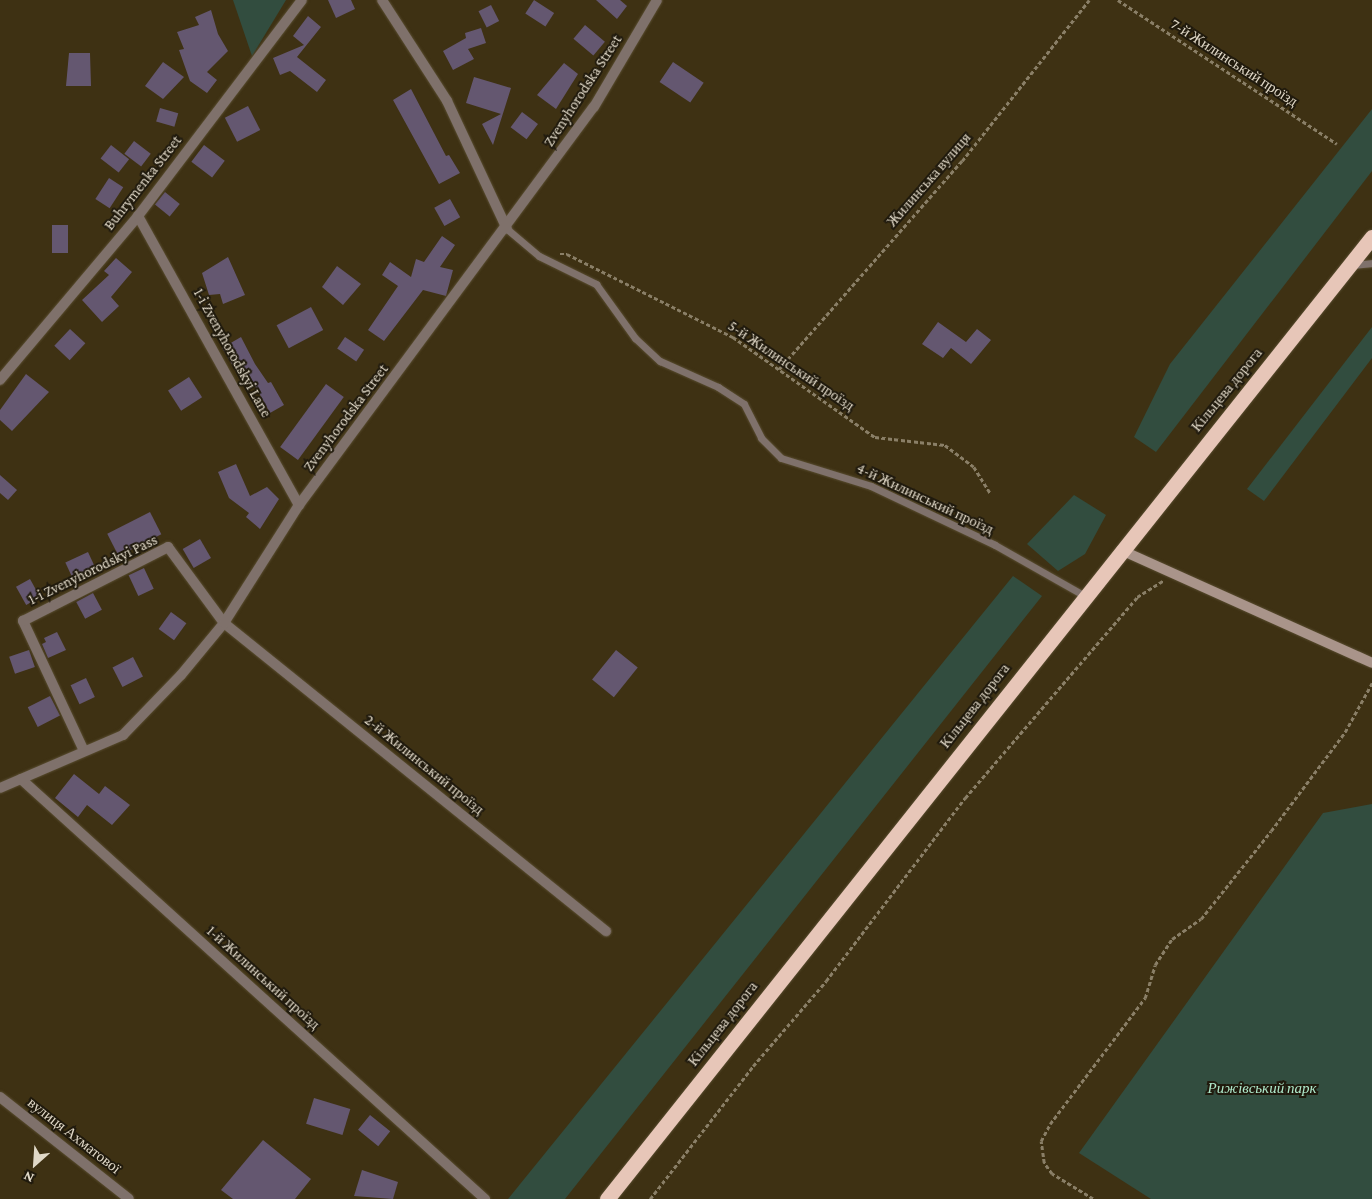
<!DOCTYPE html>
<html>
<head>
<meta charset="utf-8">
<style>
  body { margin:0 }
  #map { position:relative; width:1372px; height:1199px; overflow:hidden; background:#3e3113; font-family:"Crimson Pro",serif }
  div>[style] { position:absolute }
  [style*='--x'] { left:calc(var(--x)*1px); top:calc(var(--y)*1px); width:calc(var(--w)*1px); rotate:calc(var(--a)*1deg) }
  .green>* { inset:0; background:#324d3f }
  .building>* { inset:0; background:#645770; transform-origin:0 0 }
  .path>* { height:2.5px; margin-top:-1.25px; transform-origin:0; background:repeating-linear-gradient(90deg,#8a7f67 0 4px,transparent 0 6.5px) }
  .roads { filter:drop-shadow(0 0 1px #584c30) drop-shadow(0 0 1px #584c30) }
  .lane>* { height:7px; margin:-3.5px; padding:0 3.5px; transform-origin:3.5px; border-radius:3.5px; background:#7f716b }
  .street>* { height:10px; margin:-5px; padding:0 5px; transform-origin:5px; border-radius:5px; background:#7f716b }
  .secondary>* { height:10px; margin:-5px; padding:0 5px; transform-origin:5px; border-radius:5px; background:#a9948a }
  .highway>* { height:15px; margin:-7.5px; padding:0 7.5px; transform-origin:7.5px; border-radius:7.5px; background:#e7c6b8 }
  span { translate:-50% -50%; white-space:nowrap; text-align:center; line-height:1.15; -webkit-text-stroke:4px #201a0d; paint-order:stroke }
  .street-label { font-size:15px; color:#e0d8c7 }
  .park-label { font-size:15px; color:#afe9cb; font-style:italic }
  .north { position:absolute; left:10px; top:1139px; width:50px; height:50px; -webkit-text-stroke:4px #201a0d; paint-order:stroke; rotate:206deg; font-size:14px; font-weight:700; line-height:20px; text-align:center; color:#e0d8c7 }
  .north::after { content:''; display:block; margin:auto; width:18px; height:22px; background:#e0d8c7; clip-path:polygon(50% 0,100% 100%,50% 72%,0 100%) }
</style>
</head>
<body>
<div id="map">
  <div class="green">
    <div style="clip-path:polygon(233px 0,286px 0,252px 56px)"></div>
    <div style="clip-path:polygon(1372px 109px,1372px 171px,1156px 452px,1134px 437px,1170px 364px)"></div>
    <div style="clip-path:polygon(1372px 327px,1372px 358px,1264px 501px,1247px 489px)"></div>
    <div style="clip-path:polygon(1074px 495px,1106px 515px,1085px 554px,1058px 571px,1027px 544px)"></div>
    <div style="clip-path:polygon(1013px 576px,1042px 596px,565px 1199px,508px 1199px)"></div>
    <div style="clip-path:polygon(1372px 804px,1372px 1199px,1151px 1199px,1079px 1153px,1323px 813px)"></div>
  </div>
  <div class="building">
    <div style="clip-path:polygon(328px 0,351px 0,355px 9px,336px 18px)"></div>
    <div style="left:534px;top:0;width:24px;height:16px;rotate:33deg"></div>
    <div style="clip-path:polygon(596px 0,620px 0,627px 6px,617px 19px)"></div>
    <div style="left:491px;top:5px;width:18px;height:14px;rotate:63deg"></div>
    <div style="clip-path:polygon(211px 10px,218px 34px,228px 51px,207px 72px,217px 80px,207px 93px,190px 81px,179px 50px,184px 49px,177px 32px,199px 25px,195px 17px)"></div>
    <div style="clip-path:polygon(308px 16px,321px 27px,297px 57px,326px 80px,317px 92px,290px 71px,280px 75px,273px 58px,304px 45px,293px 36px)"></div>
    <div style="left:585px;top:25px;width:26px;height:18px;rotate:40deg"></div>
    <div style="clip-path:polygon(481px 28px,486px 43px,468px 49px,474px 59px,453px 70px,443px 51px,466px 38px,465px 33px)"></div>
    <div style="clip-path:polygon(69px 53px,90px 53px,91px 86px,66px 86px)"></div>
    <div style="clip-path:polygon(163px 62px,184px 77px,163px 99px,145px 86px)"></div>
    <div style="left:673px;top:62px;width:37px;height:24px;rotate:34deg"></div>
    <div style="clip-path:polygon(564px 63px,578px 74px,556px 109px,537px 95px)"></div>
    <div style="clip-path:polygon(474px 77px,511px 88px,493px 145px,482px 124px,501px 114px,466px 103px)"></div>
    <div style="clip-path:polygon(411px 89px,446px 156px,449px 155px,460px 173px,439px 184px,393px 100px)"></div>
    <div style="left:248px;top:106px;width:27px;height:26px;rotate:63deg"></div>
    <div style="left:160px;top:108px;width:19px;height:14px;rotate:16deg"></div>
    <div style="left:522px;top:112px;width:20px;height:19px;rotate:37deg"></div>
    <div style="left:134px;top:141px;width:21px;height:16px;rotate:37deg"></div>
    <div style="left:111px;top:145px;width:23px;height:17px;rotate:38deg"></div>
    <div style="left:204px;top:145px;width:26px;height:21px;rotate:37deg"></div>
    <div style="left:109px;top:178px;width:17px;height:25px;rotate:33deg"></div>
    <div style="left:165px;top:192px;width:19px;height:16px;rotate:39deg"></div>
    <div style="left:450px;top:199px;width:21px;height:18px;rotate:61deg"></div>
    <div style="left:52px;top:225px;width:16px;height:28px"></div>
    <div style="clip-path:polygon(442px 236px,455px 245px,440px 267px,453px 270px,446px 296px,423px 290px,384px 341px,368px 330px,398px 286px,382px 275px,390px 262px,411px 277px,416px 259px,424px 262px)"></div>
    <div style="clip-path:polygon(228px 257px,245px 295px,223px 304px,220px 294px,209px 295px,202px 273px)"></div>
    <div style="clip-path:polygon(116px 258px,132px 272px,111px 297px,119px 306px,102px 322px,82px 300px,109px 275px,104px 271px)"></div>
    <div style="clip-path:polygon(337px 266px,361px 284px,343px 305px,322px 287px)"></div>
    <div style="left:311px;top:307px;width:26px;height:39px;rotate:62deg"></div>
    <div style="clip-path:polygon(938px 322px,966px 342px,977px 329px,991px 340px,971px 364px,951px 348px,943px 358px,922px 344px)"></div>
    <div style="left:70px;top:329px;width:21px;height:23px;rotate:43deg"></div>
    <div style="clip-path:polygon(241px 337px,255px 364px,268px 383px,271px 382px,284px 405px,270px 413px,254px 384px,247px 389px,222px 348px)"></div>
    <div style="left:345px;top:337px;width:23px;height:14px;rotate:34deg"></div>
    <div style="clip-path:polygon(26px 374px,49px 392px,12px 431px,0 420px,0 410px)"></div>
    <div style="left:189px;top:377px;width:24px;height:25px;rotate:57deg"></div>
    <div style="left:326px;top:384px;width:22px;height:78px;rotate:36deg"></div>
    <div style="clip-path:polygon(236px 464px,250px 496px,267px 487px,279px 499px,260px 529px,246px 517px,249px 513px,229px 498px,218px 472px)"></div>
    <div style="clip-path:polygon(0 475px,17px 490px,8px 500px,0 493px)"></div>
    <div style="left:150px;top:512px;width:25px;height:48px;rotate:63deg"></div>
    <div style="left:200px;top:539px;width:22px;height:20px;rotate:60deg"></div>
    <div style="left:88px;top:552px;width:17px;height:25px;rotate:65deg"></div>
    <div style="left:144px;top:568px;width:23px;height:17px;rotate:65deg"></div>
    <div style="left:30px;top:579px;width:21px;height:16px;rotate:61deg"></div>
    <div style="left:93px;top:593px;width:19px;height:19px;rotate:62deg"></div>
    <div style="left:171px;top:612px;width:19px;height:21px;rotate:36deg"></div>
    <div style="clip-path:polygon(57px 632px,66px 650px,48px 658px,42px 644px,46px 642px,44px 638px)"></div>
    <div style="left:29px;top:650px;width:18px;height:21px;rotate:71deg"></div>
    <div style="left:616px;top:650px;width:28px;height:38px;rotate:39deg"></div>
    <div style="left:133px;top:657px;width:22px;height:23px;rotate:63deg"></div>
    <div style="left:86px;top:678px;width:21px;height:17px;rotate:65deg"></div>
    <div style="left:50px;top:696px;width:22px;height:25px;rotate:63deg"></div>
    <div style="clip-path:polygon(74px 774px,99px 794px,105px 786px,130px 805px,112px 825px,87px 805px,78px 817px,55px 798px)"></div>
    <div style="left:314px;top:1098px;width:38px;height:27px;rotate:17deg"></div>
    <div style="left:370px;top:1115px;width:26px;height:19px;rotate:39deg"></div>
    <div style="clip-path:polygon(263px 1140px,311px 1179px,295px 1199px,233px 1199px,221px 1190px)"></div>
    <div style="clip-path:polygon(362px 1170px,398px 1182px,393px 1199px,354px 1196px)"></div>
  </div>
  <div class="path">
    <div style="--x:1118;--y:0;--w:262;--a:33.3"></div>
    <div style="--x:560;--y:254;--w:7;--a:0"></div>
    <div style="--x:567;--y:254;--w:186;--a:26.6"></div>
    <div style="--x:733;--y:337;--w:174;--a:35.2"></div>
    <div style="--x:875;--y:437;--w:70;--a:6.5"></div>
    <div style="--x:945;--y:445;--w:36;--a:37"></div>
    <div style="--x:974;--y:467;--w:32;--a:58"></div>
    <div style="--x:779;--y:369;--w:277;--a:-48.7"></div>
    <div style="--x:962;--y:161;--w:205;--a:-51.7"></div>
    <div style="--x:650;--y:1199;--w:168;--a:-52.2"></div>
    <div style="--x:753;--y:1066;--w:112;--a:-49.3"></div>
    <div style="--x:826;--y:981;--w:230;--a:-52.8"></div>
    <div style="--x:965;--y:798;--w:265;--a:-49.4"></div>
    <div style="--x:1137;--y:597;--w:31;--a:-32"></div>
    <div style="--x:1093;--y:1199;--w:48;--a:-148.6"></div>
    <div style="--x:1052;--y:1174;--w:14;--a:-126"></div>
    <div style="--x:1044;--y:1163;--w:22;--a:-98"></div>
    <div style="--x:1041;--y:1141;--w:19;--a:-62"></div>
    <div style="--x:1050;--y:1124;--w:158;--a:-53"></div>
    <div style="--x:1145;--y:998;--w:34;--a:-73"></div>
    <div style="--x:1155;--y:965;--w:31;--a:-57"></div>
    <div style="--x:1172;--y:939;--w:35;--a:-35"></div>
    <div style="--x:1201;--y:919;--w:112;--a:-51.5"></div>
    <div style="--x:1271;--y:831;--w:124;--a:-53.2"></div>
    <div style="--x:1345;--y:732;--w:56;--a:-61.1"></div>
  </div>
  <div class="roads">
    <div class="lane">
      <div style="--x:507;--y:229;--w:42;--a:40.2"></div>
      <div style="--x:539;--y:256;--w:64;--a:26.2"></div>
      <div style="--x:596;--y:284;--w:67;--a:54.2"></div>
      <div style="--x:635;--y:338;--w:34;--a:43"></div>
      <div style="--x:660;--y:361;--w:64;--a:24.1"></div>
      <div style="--x:718;--y:387;--w:31;--a:33"></div>
      <div style="--x:744;--y:404;--w:38;--a:63"></div>
      <div style="--x:761;--y:438;--w:28;--a:45"></div>
      <div style="--x:781;--y:458;--w:94;--a:17.3"></div>
      <div style="--x:871;--y:486;--w:137;--a:25.4"></div>
      <div style="--x:995;--y:545;--w:103;--a:29.5"></div>
      <div style="--x:1353;--y:265;--w:19;--a:-6"></div>
    </div>
    <div class="street">
      <div style="--x:382;--y:0;--w:120;--a:57.2"></div>
      <div style="--x:447;--y:101;--w:141;--a:64.9"></div>
      <div style="--x:138;--y:216;--w:331;--a:60.9"></div>
      <div style="--x:0;--y:380;--w:214;--a:-49.9"></div>
      <div style="--x:138;--y:216;--w:271;--a:-52.8"></div>
      <div style="--x:84;--y:751;--w:144;--a:-115.1"></div>
      <div style="--x:23;--y:621;--w:163;--a:-27"></div>
      <div style="--x:168;--y:547;--w:94;--a:53.6"></div>
      <div style="--x:224;--y:623;--w:491;--a:38.9"></div>
      <div style="--x:21;--y:779;--w:626;--a:42.15"></div>
      <div style="--x:0;--y:788;--w:134;--a:-23.3"></div>
      <div style="--x:123;--y:735;--w:83;--a:-46"></div>
      <div style="--x:181;--y:675;--w:67;--a:-50.4"></div>
      <div style="--x:224;--y:623;--w:140;--a:-57.6"></div>
      <div style="--x:299;--y:505;--w:495;--a:-53.5"></div>
      <div style="--x:594;--y:107;--w:124;--a:-59.5"></div>
      <div style="--x:0;--y:1097;--w:164;--a:38.3"></div>
    </div>
    <div class="secondary">
      <div style="--x:1121;--y:550;--w:275;--a:24.2"></div>
    </div>
    <div class="highway">
      <div style="--x:607;--y:1199;--w:1229;--a:-51.51"></div>
    </div>
  </div>
  <div class="street-label">
    <span style="left:1234px;top:63px;rotate:33deg">7-й Жилинський проїзд</span>
    <span style="left:583px;top:91px;rotate:-57deg">Zvenyhorodska Street</span>
    <span style="left:929px;top:180px;rotate:-49deg">Жилинська вулиця</span>
    <span style="left:143px;top:183px;rotate:-52deg">Buhrymenka Street</span>
    <span style="left:232px;top:353px;rotate:61deg">1-i Zvenyhorodskyi Lane</span>
    <span style="left:791px;top:366px;rotate:34deg">5-й Жилинський проїзд</span>
    <span style="left:1227px;top:390px;rotate:-51deg">Кільцева дорога</span>
    <span style="left:346px;top:418px;rotate:-53deg">Zvenyhorodska Street</span>
    <span style="left:925px;top:499px;rotate:25deg">4-й Жилинський проїзд</span>
    <span style="left:93px;top:570px;rotate:-26deg">1-i Zvenyhorodskyi Pass</span>
    <span style="left:975px;top:706px;rotate:-52deg">Кільцева дорога</span>
    <span style="left:424px;top:765px;rotate:39deg">2-й Жилинський проїзд</span>
    <span style="left:263px;top:978px;rotate:42deg">1-й Жилинський проїзд</span>
    <span style="left:723px;top:1024px;rotate:-52deg">Кільцева дорога</span>
    <span style="left:74px;top:1136px;rotate:38deg">вулиця Ахматової</span>
  </div>
  <div class="park-label">
    <span style="left:1262px;top:1089px">Рижівський парк</span>
  </div>
  <div class="north">N</div>
</div>
</body>
</html>
